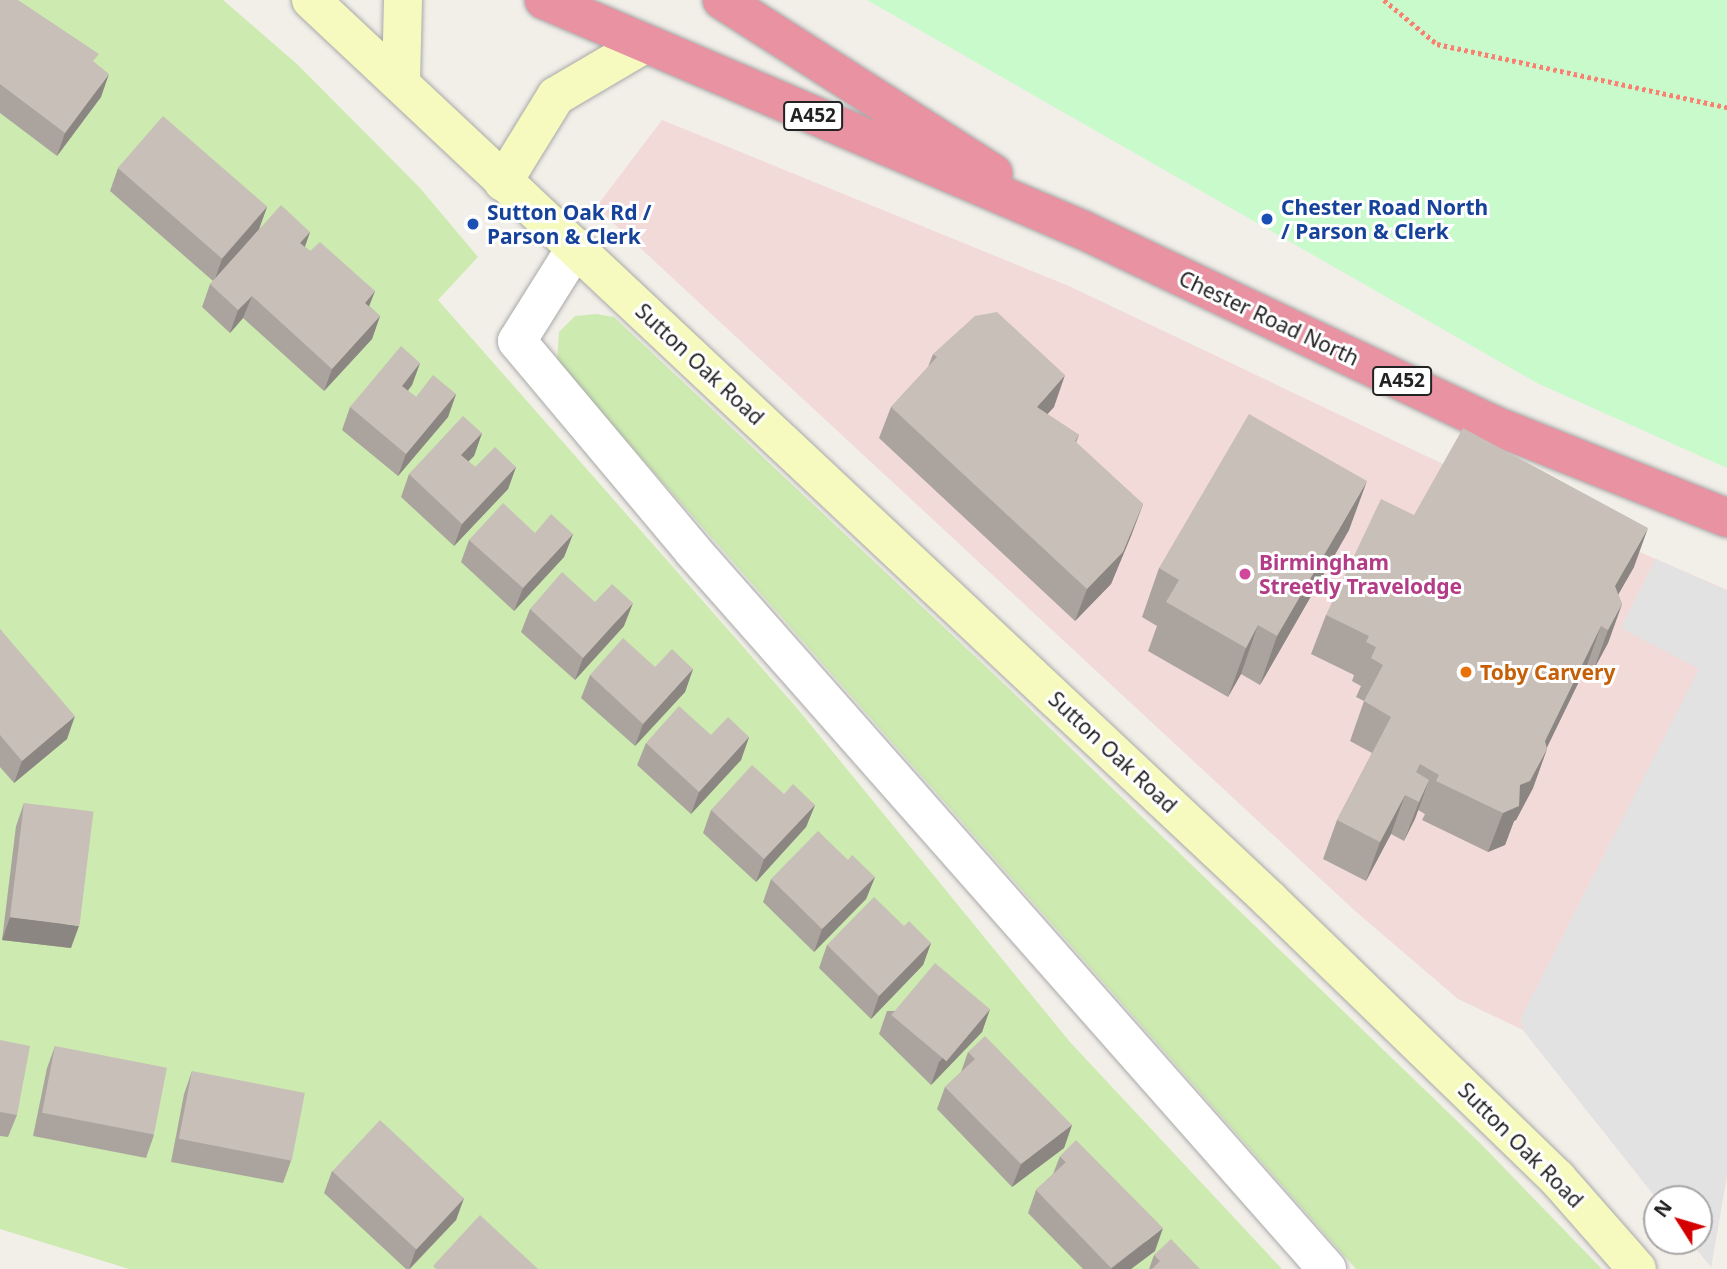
<!DOCTYPE html>
<html>
<head>
<meta charset="utf-8">
<style>
  body { margin:0 }
  #map { position:relative; width:1727px; height:1269px; overflow:hidden; background:#f2efe9; font-family:"Noto Sans",sans-serif }
  div>[style] { position:absolute }
  [style*='--x'] { left:calc(var(--x)*1px); top:calc(var(--y)*1px); width:calc(var(--w)*1px); rotate:calc(var(--a)*1deg) }
  .commercial>* { inset:0; background:#f2dad9 }
  .grass>* { inset:0; background:#cdebb0 }
  .park>* { inset:0; background:#c8facc }
  .parking>* { inset:0; background:#e2e2e2 }
  .path>* { height:4.5px; margin-top:-2.25px; transform-origin:0; background:repeating-linear-gradient(90deg,#fa8072 0 3.5px,transparent 0 7px) }
  .roads { filter:drop-shadow(0 0 2px #a9a9a9) drop-shadow(0 0 2px #a9a9a9) }
  .street>* { height:38px; margin:-19px; padding:0 19px; transform-origin:19px; border-radius:19px; background:#fff }
  .secondary>* { height:38px; margin:-19px; padding:0 19px; transform-origin:19px; border-radius:19px; background:#f7fabf }
  .highway>* { height:38px; margin:-19px; padding:0 19px; transform-origin:19px; border-radius:19px; background:#e892a2 }
  .wall>* { inset:0; background:#aba49e }
  .shaded-wall>* { inset:0; background:#8b8681 }
  .building>* { inset:0; background:#c7bfb8; transform-origin:0 0 }
  .dots>* { width:19px; height:19px; translate:-50% -50%; box-sizing:border-box; border:4px solid #fff; border-radius:50% }
  span { translate:-50% -50%; white-space:nowrap; text-align:center; line-height:1.15; -webkit-text-stroke:6px #fff; paint-order:stroke }
  .shield-label span { padding:2px 5px; background:#fff; border:2px solid; border-radius:5px; -webkit-text-stroke-width:0 }
  .shield-label { font-size:19px; color:#222; font-weight:700 }
  .transit-label { font-size:21px; color:#164399; font-weight:700 }
  .left { translate:0 -50%; text-align:left }
  .street-label { font-size:21px; color:#222 }
  .hotel-label { font-size:21px; color:#b23c85; font-weight:700 }
  .food-label { font-size:21px; color:#c56008; font-weight:700 }
  .north { position:absolute; left:1643px; top:1185px; width:70px; height:70px; box-sizing:border-box; background:#fff; border:2px solid #a7a7a7; border-radius:50%; rotate:307deg; font-size:19px; font-weight:700; line-height:28px; text-align:center; color:#222 }
  .north::after { content:''; display:block; margin:auto; width:24px; height:32px; background:#d40000; clip-path:polygon(50% 0,100% 100%,50% 72%,0 100%) }
</style>
</head>
<body>
<div id="map">
  <div class="commercial">
    <div style="clip-path:polygon(662px 120px,1069px 286px,1502px 492px,1727px 590px,1727px 1175px,1711px 1267px,1690px 1241px,1699px 1241px,1699px 1199px,1657px 1199px,1523px 1030px,1458px 999px,1354px 910px,596px 207px)"></div>
  </div>
  <div class="grass">
    <div style="clip-path:polygon(0 0,223px 0,297px 64px,420px 188px,478px 257px,438px 300px,797px 708px,1070px 1042px,1282px 1269px,129px 1269px,0 1229px)"></div>
    <div style="clip-path:polygon(596px 314px,614px 317px,998px 678px,1481px 1144px,1602px 1269px,1356px 1269px,557px 362px,559px 332px,575px 316px)"></div>
  </div>
  <div class="park">
    <div style="clip-path:polygon(867px 0,1727px 0,1727px 468px,1537px 383px)"></div>
  </div>
  <div class="parking">
    <div style="clip-path:polygon(1656px 559px,1727px 591px,1727px 1175px,1711px 1267px,1690px 1241px,1699px 1241px,1699px 1199px,1657px 1199px,1523px 1030px,1521px 1018px,1699px 669px,1621px 628px)"></div>
  </div>
  <div class="path">
    <div style="--x:1384;--y:0;--w:69;--a:39.7"></div>
    <div style="--x:1437;--y:44;--w:297;--a:12.3"></div>
  </div>
  <div class="roads">
    <div class="street">
      <div style="--x:576;--y:247;--w:111;--a:122.1"></div>
      <div style="--x:517;--y:341;--w:274;--a:50"></div>
      <div style="--x:693;--y:551;--w:958;--a:48.56"></div>
    </div>
    <div class="secondary">
      <div style="--x:311;--y:0;--w:1315;--a:43.18"></div>
      <div style="--x:1270;--y:900;--w:400;--a:44.1"></div>
      <div style="--x:1557;--y:1178;--w:121;--a:48.7"></div>
      <div style="--x:401;--y:81;--w:81;--a:-88.6"></div>
      <div style="--x:503;--y:182;--w:101;--a:-58.4"></div>
      <div style="--x:556;--y:96;--w:101;--a:-30.4"></div>
    </div>
    <div class="highway">
      <div style="--x:544;--y:0;--w:586;--a:23.11"></div>
      <div style="--x:1083;--y:230;--w:452;--a:25.4"></div>
      <div style="--x:1491;--y:424;--w:254;--a:21.7"></div>
      <div style="--x:722;--y:0;--w:322;--a:32.6"></div>
    </div>
  </div>
  <div class="wall">
    <div style="clip-path:polygon(0 0,96px 64px,101px 97px,57px 156px,0 113px)"></div>
    <div style="clip-path:polygon(118px 168px,267px 207px,259px 229px,310px 232px,305px 247px,310px 251px,375px 291px,369px 306px,380px 316px,372px 339px,324px 391px,243px 318px,230px 333px,202px 307px,210px 284px,213px 281px,110px 191px)"></div>
    <div style="clip-path:polygon(933px 354px,1054px 407px,1047px 414px,1079px 435px,1076px 443px,1143px 504px,1131px 536px,1111px 584px,1075px 621px,879px 438px,891px 407px,928px 367px)"></div>
    <div style="clip-path:polygon(420px 363px,412px 385px,408px 391px,416px 397px,456px 394px,448px 417px,398px 476px,342px 430px,350px 407px)"></div>
    <div style="clip-path:polygon(482px 433px,474px 456px,468px 461px,475px 467px,516px 467px,508px 489px,454px 546px,401px 497px,409px 474px)"></div>
    <div style="clip-path:polygon(1414px 515px,1634px 567px,1618px 594px,1622px 604px,1608px 643px,1594px 669px,1587px 665px,1547px 747px,1547px 749px,1533px 788px,1516px 820px,1514px 821px,1505px 845px,1488px 852px,1422px 820px,1425px 814px,1418px 810px,1404px 841px,1391px 834px,1366px 881px,1323px 859px,1337px 820px,1372px 753px,1350px 741px,1364px 701px,1356px 697px,1361px 686px,1352px 681px,1354px 675px,1311px 654px,1326px 615px)"></div>
    <div style="clip-path:polygon(1349px 530px,1260px 685px,1241px 674px,1228px 697px,1148px 651px,1157px 626px,1142px 617px,1159px 568px)"></div>
    <div style="clip-path:polygon(535px 533px,573px 534px,564px 557px,514px 611px,461px 562px,469px 540px)"></div>
    <div style="clip-path:polygon(595px 602px,624px 626px,575px 680px,521px 632px,530px 609px)"></div>
    <div style="clip-path:polygon(0 629px,67px 739px,14px 783px,0 767px)"></div>
    <div style="clip-path:polygon(655px 667px,693px 669px,685px 692px,635px 746px,581px 698px,590px 675px)"></div>
    <div style="clip-path:polygon(711px 735px,749px 737px,741px 760px,691px 814px,637px 765px,646px 743px)"></div>
    <div style="clip-path:polygon(784px 794px,815px 805px,806px 827px,756px 882px,703px 833px,711px 810px)"></div>
    <div style="clip-path:polygon(24px 803px,71px 948px,2px 940px,16px 826px)"></div>
    <div style="clip-path:polygon(875px 877px,866px 899px,814px 952px,763px 902px,771px 879px)"></div>
    <div style="clip-path:polygon(904px 926px,931px 943px,923px 965px,871px 1019px,819px 968px,827px 945px)"></div>
    <div style="clip-path:polygon(990px 1009px,982px 1032px,931px 1085px,879px 1034px,887px 1011px)"></div>
    <div style="clip-path:polygon(0 1040px,17px 1115px,8px 1137px,0 1136px)"></div>
    <div style="clip-path:polygon(55px 1046px,154px 1135px,146px 1158px,33px 1136px,47px 1068px)"></div>
    <div style="clip-path:polygon(968px 1052px,1072px 1125px,1064px 1148px,1012px 1187px,937px 1109px,945px 1087px,961px 1072px)"></div>
    <div style="clip-path:polygon(192px 1071px,291px 1161px,283px 1183px,171px 1162px,184px 1094px)"></div>
    <div style="clip-path:polygon(1060px 1156px,1155px 1251px,1131px 1269px,1083px 1269px,1028px 1213px,1036px 1190px,1053px 1174px)"></div>
    <div style="clip-path:polygon(332px 1171px,464px 1198px,456px 1220px,410px 1269px,406px 1269px,324px 1193px)"></div>
    <div style="clip-path:polygon(1154px 1255px,1200px 1269px,1149px 1269px)"></div>
  </div>
  <div class="shaded-wall">
    <div style="clip-path:polygon(109px 74px,101px 97px,57px 156px,65px 133px)"></div>
    <div style="clip-path:polygon(267px 207px,259px 229px,214px 282px,222px 259px)"></div>
    <div style="clip-path:polygon(310px 232px,302px 254px,300px 243px)"></div>
    <div style="clip-path:polygon(375px 291px,366px 314px,365px 303px)"></div>
    <div style="clip-path:polygon(252px 296px,243px 318px,230px 333px,238px 310px)"></div>
    <div style="clip-path:polygon(380px 316px,372px 339px,324px 391px,332px 369px)"></div>
    <div style="clip-path:polygon(420px 363px,412px 385px,393px 408px,402px 386px)"></div>
    <div style="clip-path:polygon(1065px 375px,1054px 407px,1025px 439px,1037px 407px)"></div>
    <div style="clip-path:polygon(456px 394px,448px 417px,398px 476px,406px 454px)"></div>
    <div style="clip-path:polygon(482px 433px,474px 456px,453px 477px,461px 455px)"></div>
    <div style="clip-path:polygon(516px 467px,508px 489px,454px 546px,462px 524px)"></div>
    <div style="clip-path:polygon(1367px 481px,1349px 530px,1260px 685px,1277px 636px)"></div>
    <div style="clip-path:polygon(1143px 504px,1131px 536px,1111px 584px,1075px 621px,1087px 589px)"></div>
    <div style="clip-path:polygon(1648px 528px,1634px 567px,1601px 625px,1615px 586px)"></div>
    <div style="clip-path:polygon(573px 534px,564px 557px,514px 611px,523px 588px)"></div>
    <div style="clip-path:polygon(633px 603px,624px 626px,575px 680px,583px 658px)"></div>
    <div style="clip-path:polygon(1622px 604px,1608px 643px,1594px 669px,1608px 630px)"></div>
    <div style="clip-path:polygon(1258px 625px,1241px 674px,1228px 697px,1246px 648px)"></div>
    <div style="clip-path:polygon(1601px 626px,1587px 665px,1537px 768px,1547px 749px,1533px 788px,1516px 820px,1514px 821px,1505px 845px,1488px 852px,1503px 813px,1545px 741px)"></div>
    <div style="clip-path:polygon(693px 669px,685px 692px,635px 746px,643px 724px)"></div>
    <div style="clip-path:polygon(75px 716px,67px 739px,14px 783px,22px 761px)"></div>
    <div style="clip-path:polygon(749px 737px,741px 760px,691px 814px,699px 792px)"></div>
    <div style="clip-path:polygon(1429px 780px,1415px 819px,1404px 841px,1419px 802px)"></div>
    <div style="clip-path:polygon(1405px 795px,1391px 834px,1366px 881px,1380px 842px)"></div>
    <div style="clip-path:polygon(815px 805px,806px 827px,756px 882px,764px 859px)"></div>
    <div style="clip-path:polygon(875px 877px,866px 899px,814px 952px,822px 929px)"></div>
    <div style="clip-path:polygon(10px 917px,79px 926px,71px 948px,2px 940px)"></div>
    <div style="clip-path:polygon(931px 943px,923px 965px,871px 1019px,879px 996px)"></div>
    <div style="clip-path:polygon(990px 1009px,982px 1032px,931px 1085px,939px 1062px)"></div>
    <div style="clip-path:polygon(1072px 1125px,1064px 1148px,1012px 1187px,1021px 1164px)"></div>
    <div style="clip-path:polygon(464px 1198px,456px 1220px,409px 1269px,416px 1249px)"></div>
    <div style="clip-path:polygon(1163px 1228px,1155px 1251px,1131px 1269px,1111px 1269px)"></div>
  </div>
  <div class="building">
    <div style="clip-path:polygon(0 0,18px 0,99px 54px,93px 61px,109px 74px,65px 133px,0 84px)"></div>
    <div style="left:163px;top:116px;width:138px;height:69px;rotate:41deg"></div>
    <div style="clip-path:polygon(281px 205px,310px 232px,300px 243px,310px 251px,320px 242px,375px 291px,365px 303px,380px 316px,332px 369px,252px 296px,238px 310px,210px 284px)"></div>
    <div style="clip-path:polygon(997px 312px,1065px 375px,1037px 407px,1079px 435px,1075px 441px,1143px 504px,1123px 552px,1087px 589px,891px 407px,937px 357px,933px 354px,975px 316px)"></div>
    <div style="clip-path:polygon(401px 346px,420px 363px,402px 386px,416px 397px,433px 375px,456px 394px,406px 454px,350px 407px)"></div>
    <div style="clip-path:polygon(1249px 414px,1367px 481px,1277px 636px,1258px 625px,1246px 648px,1166px 602px,1179px 580px,1159px 568px)"></div>
    <div style="clip-path:polygon(463px 416px,482px 433px,461px 455px,475px 467px,495px 447px,516px 467px,462px 524px,409px 474px)"></div>
    <div style="clip-path:polygon(1463px 428px,1648px 528px,1615px 586px,1622px 604px,1608px 630px,1601px 626px,1545px 741px,1547px 749px,1530px 781px,1520px 785px,1519px 806px,1503px 813px,1436px 781px,1439px 775px,1420px 764px,1416px 772px,1429px 780px,1419px 802px,1405px 795px,1380px 842px,1337px 820px,1391px 717px,1364px 701px,1383px 665px,1371px 658px,1376px 647px,1366px 642px,1369px 636px,1326px 615px,1381px 499px,1414px 515px)"></div>
    <div style="clip-path:polygon(503px 503px,535px 533px,551px 514px,573px 534px,523px 588px,469px 540px)"></div>
    <div style="clip-path:polygon(562px 572px,595px 602px,612px 584px,633px 603px,583px 658px,530px 609px)"></div>
    <div style="clip-path:polygon(0 629px,75px 716px,22px 761px,0 735px)"></div>
    <div style="clip-path:polygon(623px 638px,655px 667px,672px 649px,693px 669px,643px 724px,590px 675px)"></div>
    <div style="clip-path:polygon(679px 706px,711px 735px,728px 717px,749px 737px,699px 792px,646px 743px)"></div>
    <div style="clip-path:polygon(752px 765px,784px 794px,793px 784px,815px 805px,764px 859px,711px 810px)"></div>
    <div style="left:24px;top:803px;width:70px;height:115px;rotate:7deg"></div>
    <div style="clip-path:polygon(818px 831px,848px 860px,852px 855px,875px 877px,822px 929px,771px 879px)"></div>
    <div style="clip-path:polygon(874px 897px,904px 926px,909px 921px,931px 943px,879px 996px,827px 945px)"></div>
    <div style="left:935px;top:963px;width:72px;height:68px;rotate:40deg"></div>
    <div style="clip-path:polygon(985px 1036px,1072px 1125px,1021px 1164px,945px 1087px,975px 1059px,968px 1052px)"></div>
    <div style="clip-path:polygon(0 1040px,30px 1046px,17px 1115px,0 1112px)"></div>
    <div style="left:55px;top:1046px;width:114px;height:68px;rotate:11deg"></div>
    <div style="left:192px;top:1071px;width:115px;height:69px;rotate:11deg"></div>
    <div style="left:380px;top:1120px;width:115px;height:70px;rotate:43deg"></div>
    <div style="clip-path:polygon(1076px 1140px,1163px 1228px,1111px 1268px,1036px 1190px,1066px 1162px,1060px 1156px)"></div>
    <div style="clip-path:polygon(480px 1215px,538px 1269px,436px 1269px,433px 1266px)"></div>
    <div style="clip-path:polygon(1171px 1239px,1200px 1269px,1152px 1269px,1160px 1261px,1154px 1255px)"></div>
  </div>
  <div class="dots">
    <div style="left:1267px;top:219px;background:#1a4fb4"></div>
    <div style="left:473px;top:224px;background:#1a4fb4"></div>
    <div style="left:1245px;top:574px;background:#d1479c"></div>
    <div style="left:1466px;top:672px;background:#e8710a"></div>
  </div>
  <div class="shield-label">
    <span style="left:813px;top:116px">A452</span>
    <span style="left:1402px;top:381px">A452</span>
  </div>
  <div class="transit-label">
    <span class="left" style="left:1281px;top:219px">Chester Road North<br>/ Parson &amp; Clerk</span>
    <span class="left" style="left:487px;top:224px">Sutton Oak Rd /<br>Parson &amp; Clerk</span>
  </div>
  <div class="street-label">
    <span style="left:1269px;top:318px;rotate:25deg">Chester Road North</span>
    <span style="left:700px;top:364px;rotate:43deg">Sutton Oak Road</span>
    <span style="left:1113px;top:752px;rotate:43deg">Sutton Oak Road</span>
    <span style="left:1521px;top:1145px;rotate:45deg">Sutton Oak Road</span>
  </div>
  <div class="hotel-label">
    <span class="left" style="left:1259px;top:574px">Birmingham<br>Streetly Travelodge</span>
  </div>
  <div class="food-label">
    <span class="left" style="left:1480px;top:672px">Toby Carvery</span>
  </div>
  <div class="north">N</div>
</div>
</body>
</html>
